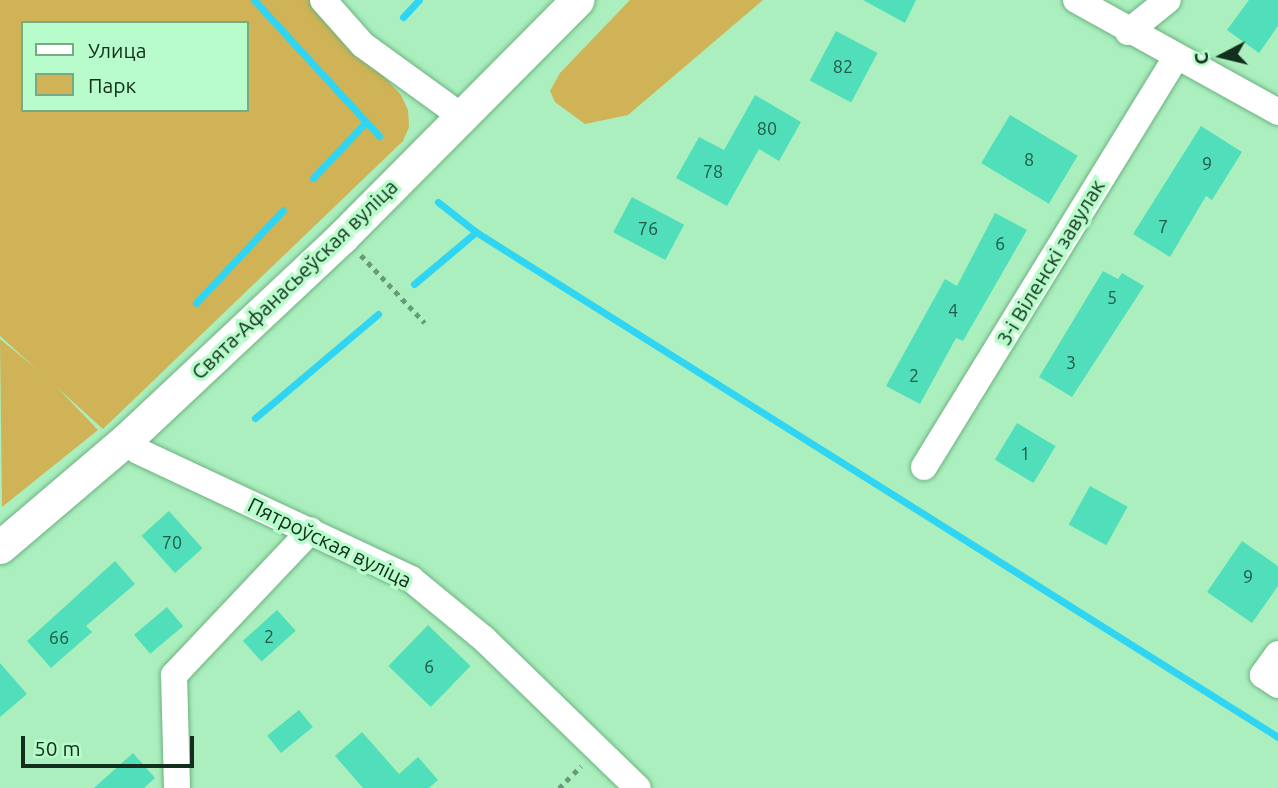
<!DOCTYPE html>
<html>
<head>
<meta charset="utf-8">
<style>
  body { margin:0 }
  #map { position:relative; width:1278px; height:788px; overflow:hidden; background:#aaefbd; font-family:Ubuntu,sans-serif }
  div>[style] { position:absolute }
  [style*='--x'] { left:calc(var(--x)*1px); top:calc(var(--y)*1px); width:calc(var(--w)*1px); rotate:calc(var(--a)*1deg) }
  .green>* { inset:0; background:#cfb356 }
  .stream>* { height:7px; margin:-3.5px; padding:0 3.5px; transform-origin:3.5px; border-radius:3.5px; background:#2fd5f2 }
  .building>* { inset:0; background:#51dfbb; transform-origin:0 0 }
  .path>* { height:4.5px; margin-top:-2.25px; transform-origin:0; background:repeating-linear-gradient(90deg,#689b77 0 5px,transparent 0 10px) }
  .roads { filter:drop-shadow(0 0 2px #6eb182) drop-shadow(0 0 2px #6eb182) }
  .minor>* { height:26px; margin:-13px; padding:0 13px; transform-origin:13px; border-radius:13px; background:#fff }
  .tertiary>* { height:33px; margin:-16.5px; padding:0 16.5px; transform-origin:16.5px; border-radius:16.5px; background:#fff }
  span { translate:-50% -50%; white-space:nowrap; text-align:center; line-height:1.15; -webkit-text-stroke:7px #b7fcca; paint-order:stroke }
  .number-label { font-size:18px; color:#225a44 }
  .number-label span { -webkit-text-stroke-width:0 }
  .street-label { font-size:21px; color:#122e1c }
  .legend { position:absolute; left:21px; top:21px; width:228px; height:91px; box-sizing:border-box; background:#b7fcca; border:2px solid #75aa84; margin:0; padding:9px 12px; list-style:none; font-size:21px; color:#122e1c }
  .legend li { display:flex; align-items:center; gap:14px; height:35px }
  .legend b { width:35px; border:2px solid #75aa84 }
  .north { position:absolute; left:1187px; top:21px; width:70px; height:70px; -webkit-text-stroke:5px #b7fcca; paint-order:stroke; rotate:263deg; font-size:19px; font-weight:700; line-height:28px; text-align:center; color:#122e1c }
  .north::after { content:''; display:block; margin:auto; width:24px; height:32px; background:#122e1c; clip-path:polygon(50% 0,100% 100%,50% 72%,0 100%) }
  .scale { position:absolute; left:21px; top:736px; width:173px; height:32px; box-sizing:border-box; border:4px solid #122e1c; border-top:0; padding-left:9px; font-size:21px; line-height:24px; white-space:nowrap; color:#122e1c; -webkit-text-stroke:5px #b7fcca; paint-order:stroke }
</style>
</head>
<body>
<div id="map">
  <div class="green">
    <div style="clip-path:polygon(evenodd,0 0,313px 0,401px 95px,408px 110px,409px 127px,403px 141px,103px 429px,0 336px,0 0,23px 23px,247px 23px,247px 110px,23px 110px,23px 23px)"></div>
    <div style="clip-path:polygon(630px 0,763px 0,628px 115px,585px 124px,555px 102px,550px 91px,560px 73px)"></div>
    <div style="clip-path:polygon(0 339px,49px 379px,98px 430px,2px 507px)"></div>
  </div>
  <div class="stream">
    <div style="--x:254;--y:0;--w:185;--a:47.4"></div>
    <div style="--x:403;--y:17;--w:23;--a:-47"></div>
    <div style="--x:313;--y:178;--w:77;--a:-46.6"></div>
    <div style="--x:438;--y:202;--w:48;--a:38.3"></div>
    <div style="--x:476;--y:232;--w:948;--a:32.2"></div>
    <div style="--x:414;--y:284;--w:81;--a:-40"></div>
    <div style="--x:196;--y:303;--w:127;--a:-46.9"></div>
    <div style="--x:255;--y:418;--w:161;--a:-40.2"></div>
  </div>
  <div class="building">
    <div style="clip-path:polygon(863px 0,916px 0,905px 23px)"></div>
    <div style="clip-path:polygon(1249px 0,1278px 0,1278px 26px,1259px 53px,1227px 30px)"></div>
    <div style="left:836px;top:31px;width:47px;height:56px;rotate:28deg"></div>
    <div style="clip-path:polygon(755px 95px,801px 122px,779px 161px,759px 149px,727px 206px,676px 178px,699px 137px,724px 150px)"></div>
    <div style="left:1010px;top:115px;width:79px;height:56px;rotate:31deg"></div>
    <div style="clip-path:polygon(1201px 126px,1242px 152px,1212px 200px,1206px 196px,1170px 257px,1133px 234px)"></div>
    <div style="left:632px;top:197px;width:59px;height:40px;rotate:28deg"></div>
    <div style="clip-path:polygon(995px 213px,1027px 230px,963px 341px,956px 338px,920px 404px,886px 386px,945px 279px,957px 286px)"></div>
    <div style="clip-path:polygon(1103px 271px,1118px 279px,1122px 273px,1144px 286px,1072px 397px,1039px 377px)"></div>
    <div style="left:1017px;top:423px;width:45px;height:43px;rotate:31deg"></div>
    <div style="left:1090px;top:486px;width:43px;height:44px;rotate:29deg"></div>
    <div style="left:169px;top:511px;width:50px;height:37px;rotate:48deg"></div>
    <div style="clip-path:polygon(1242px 541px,1278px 566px,1278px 586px,1252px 623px,1207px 592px)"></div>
    <div style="clip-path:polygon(115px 561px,135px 584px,86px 626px,92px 632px,51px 668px,27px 641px)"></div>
    <div style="left:167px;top:607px;width:25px;height:43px;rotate:50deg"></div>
    <div style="left:277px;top:610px;width:28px;height:46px;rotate:48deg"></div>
    <div style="left:428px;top:625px;width:59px;height:57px;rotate:44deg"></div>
    <div style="clip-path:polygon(0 663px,27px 694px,0 717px)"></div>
    <div style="left:299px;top:710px;width:22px;height:41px;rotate:51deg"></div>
    <div style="clip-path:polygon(362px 732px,399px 774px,418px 757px,438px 780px,429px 788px,363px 788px,335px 756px)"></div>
    <div style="clip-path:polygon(133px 753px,155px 778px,144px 788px,94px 788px)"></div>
  </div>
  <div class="path">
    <div style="--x:361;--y:255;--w:93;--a:46.7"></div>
    <div style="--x:559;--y:788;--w:31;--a:-45"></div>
  </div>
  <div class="roads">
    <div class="minor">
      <div style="--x:323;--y:0;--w:60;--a:48.4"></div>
      <div style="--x:363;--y:45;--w:121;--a:35.9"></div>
      <div style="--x:1076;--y:0;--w:231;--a:29"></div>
      <div style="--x:1128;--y:32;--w:51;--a:-38.7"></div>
      <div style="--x:127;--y:439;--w:16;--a:47"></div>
      <div style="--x:138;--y:451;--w:302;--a:25.1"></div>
      <div style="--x:411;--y:579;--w:94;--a:39.4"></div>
      <div style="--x:484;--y:639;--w:214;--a:44.1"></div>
      <div style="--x:924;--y:467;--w:481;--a:-58.4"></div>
      <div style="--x:1278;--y:654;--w:26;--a:126"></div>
      <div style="--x:1263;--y:675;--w:18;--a:34"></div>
      <div style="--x:177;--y:788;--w:113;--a:-91.5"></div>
      <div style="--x:174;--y:675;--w:199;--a:-46.6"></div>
    </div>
    <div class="tertiary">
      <div style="--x:0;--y:547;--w:167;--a:-40.4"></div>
      <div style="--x:127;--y:439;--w:295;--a:-43.2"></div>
      <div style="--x:342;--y:237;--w:334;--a:-45.2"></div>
    </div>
  </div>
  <div class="number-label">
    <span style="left:843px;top:66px">82</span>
    <span style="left:767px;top:128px">80</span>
    <span style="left:1029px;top:159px">8</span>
    <span style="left:1207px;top:163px">9</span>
    <span style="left:713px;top:171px">78</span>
    <span style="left:1163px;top:226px">7</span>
    <span style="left:648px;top:228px">76</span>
    <span style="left:1000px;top:243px">6</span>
    <span style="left:1112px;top:297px">5</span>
    <span style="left:953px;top:310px">4</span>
    <span style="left:1071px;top:362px">3</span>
    <span style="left:914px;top:375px">2</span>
    <span style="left:1025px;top:453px">1</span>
    <span style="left:172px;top:542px">70</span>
    <span style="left:1248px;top:576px">9</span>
    <span style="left:269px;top:636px">2</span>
    <span style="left:59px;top:637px">66</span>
    <span style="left:429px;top:666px">6</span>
  </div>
  <div class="street-label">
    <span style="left:1050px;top:262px;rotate:-59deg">3-і Віленскі завулак</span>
    <span style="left:294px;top:279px;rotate:-44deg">Свята-Афанасьеўская вуліца</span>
    <span style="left:330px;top:542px;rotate:26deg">Пятроўская вуліца</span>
  </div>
  <ul class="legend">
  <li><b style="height:9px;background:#fff"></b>Улица</li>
  <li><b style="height:19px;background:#cfb356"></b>Парк</li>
  </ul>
  <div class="north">С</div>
  <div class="scale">50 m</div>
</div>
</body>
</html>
